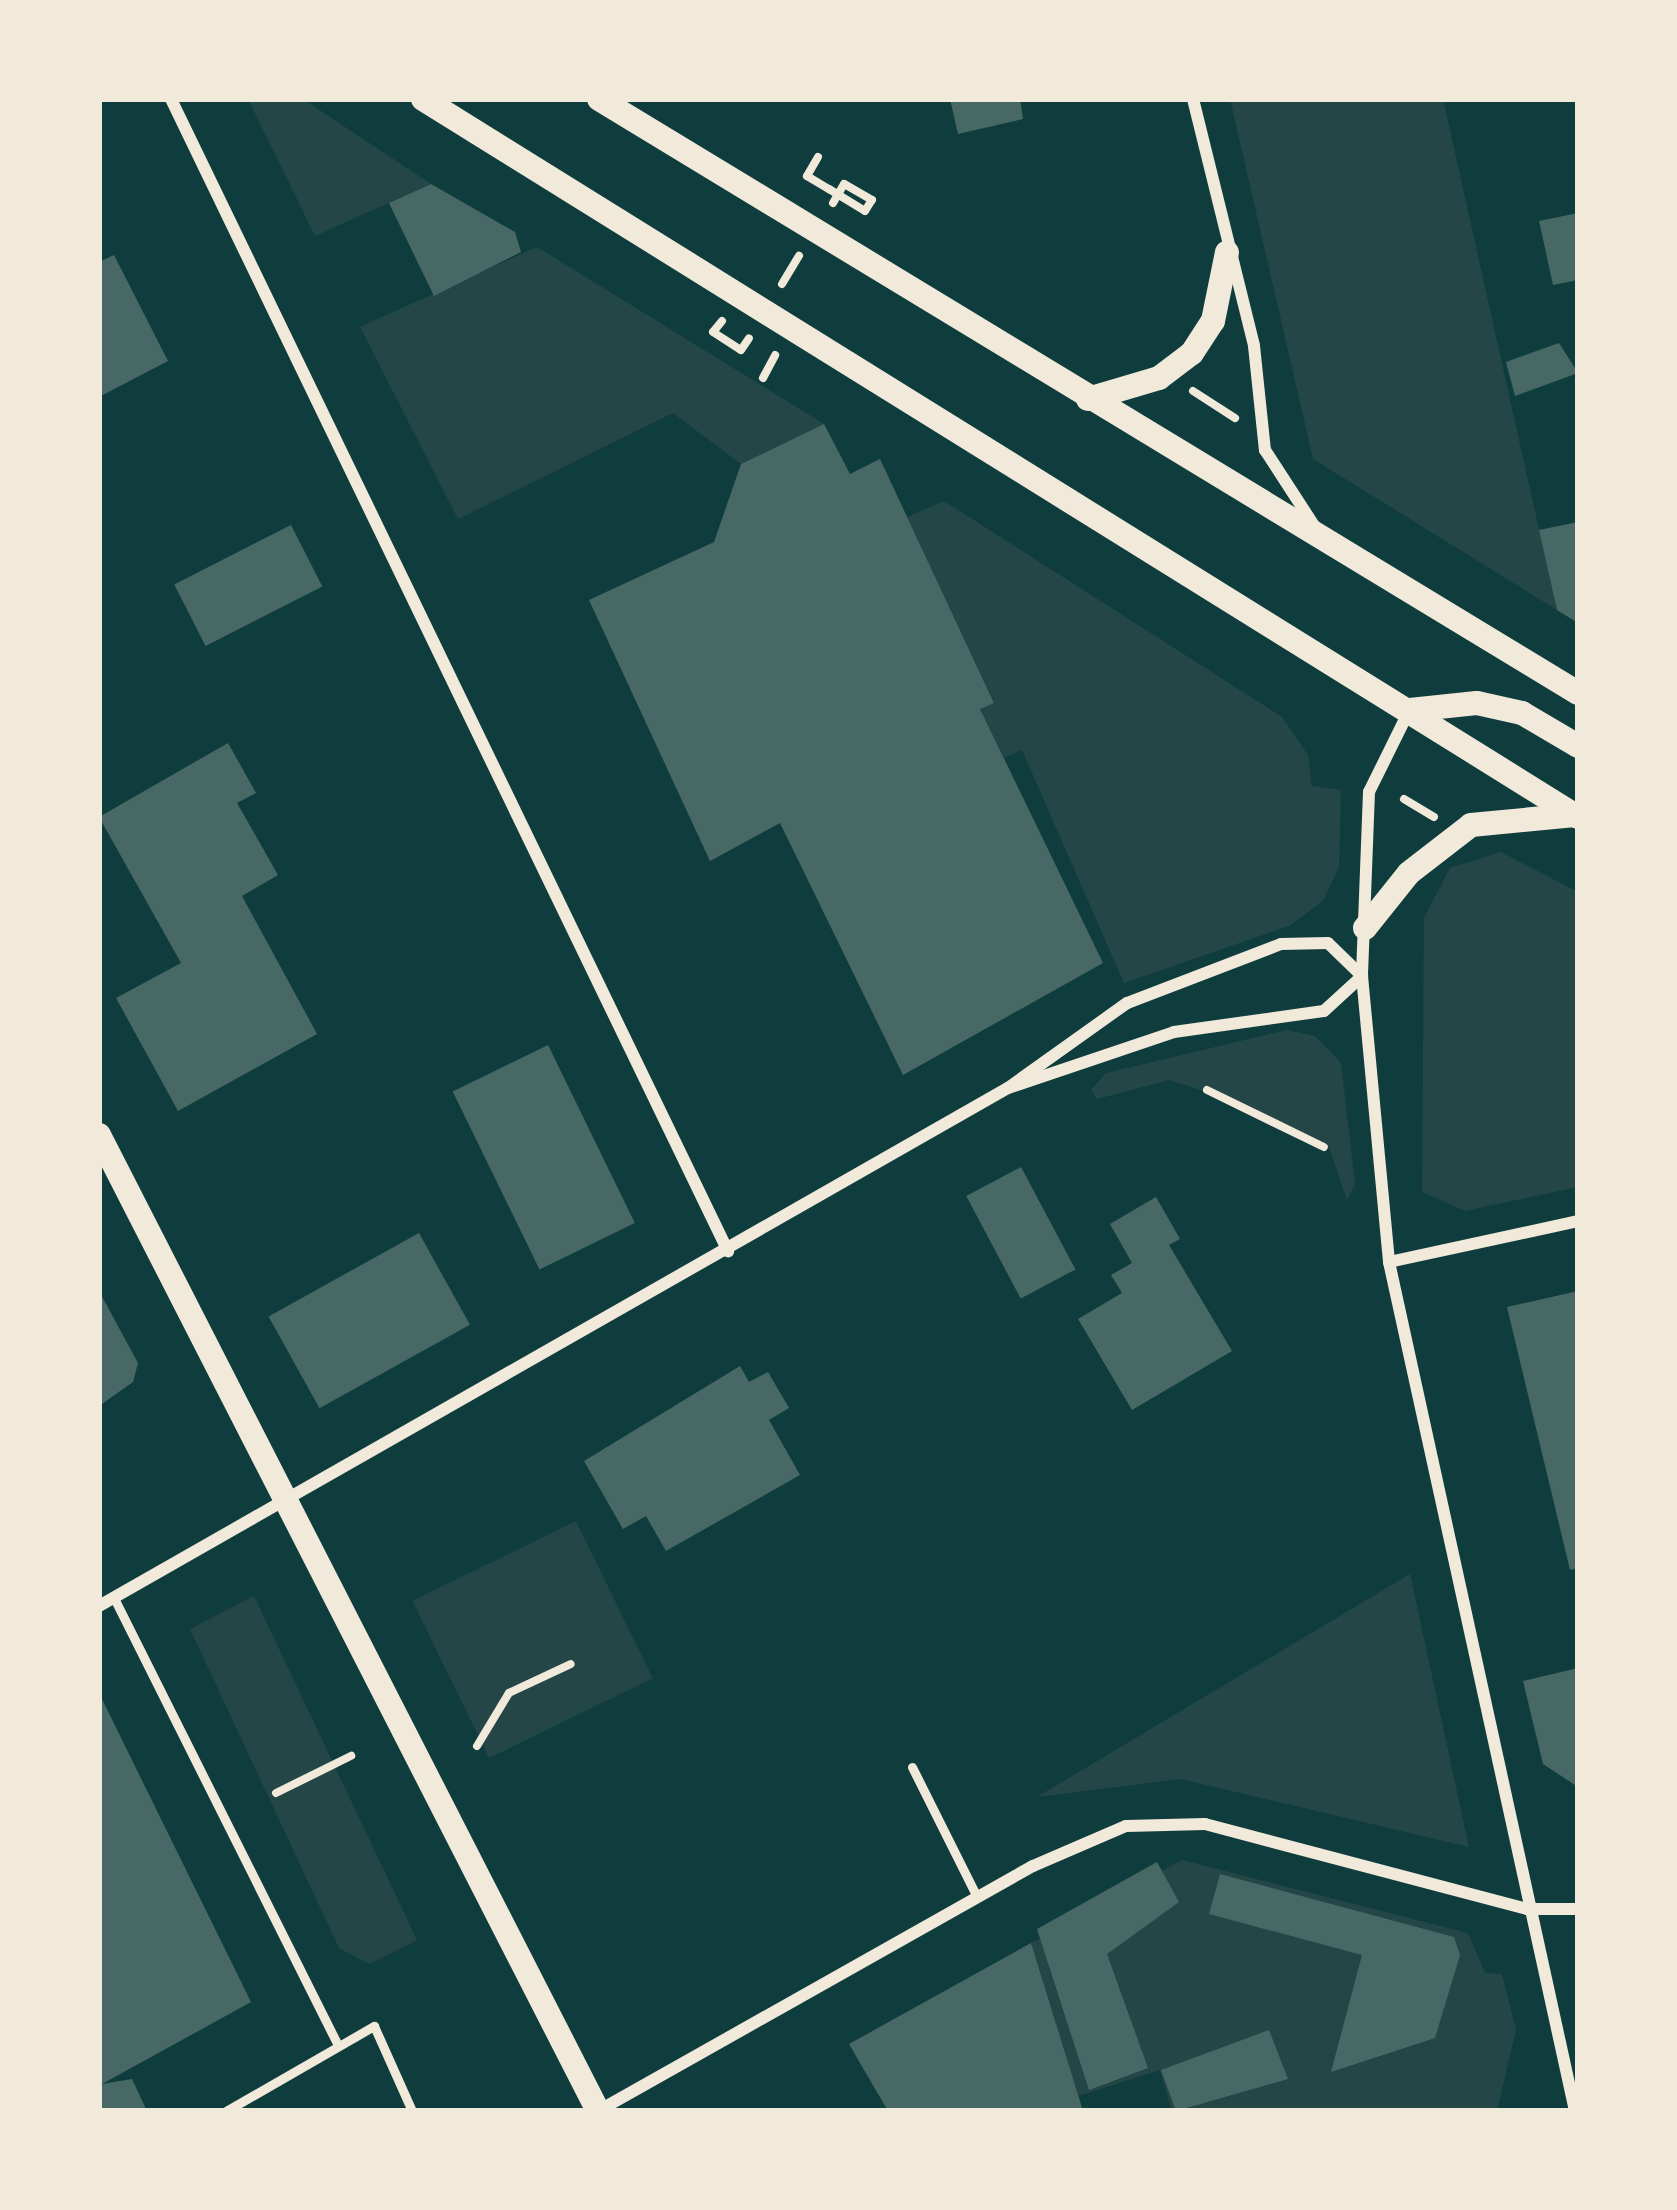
<!DOCTYPE html>
<html>
<head>
<meta charset="utf-8">
<style>
  body { margin:0 }
  #map { position:relative; width:1677px; height:2210px; overflow:hidden; background:#0f3d3e; font-family:Figtree,sans-serif }
  div>[style] { position:absolute }
  [style*='--x'] { left:calc(var(--x)*1px); top:calc(var(--y)*1px); width:calc(var(--w)*1px); rotate:calc(var(--a)*1deg) }
  .green>* { inset:0; background:#244646; transform-origin:0 0 }
  .building>* { inset:0; background:#486865; transform-origin:0 0 }
  .path>* { height:8px; margin:-4px; padding:0 4px; transform-origin:4px; border-radius:4px; background:#f1e9da }
  .service>* { height:9px; margin:-4.5px; padding:0 4.5px; transform-origin:4.5px; border-radius:4.5px; background:#f1e9da }
  .minor>* { height:12px; margin:-6px; padding:0 6px; transform-origin:6px; border-radius:6px; background:#f1e9da }
  .secondary>* { height:24px; margin:-12px; padding:0 12px; transform-origin:12px; border-radius:12px; background:#f1e9da }
  span { translate:-50% -50%; white-space:nowrap; text-align:center; line-height:1.15; -webkit-text-stroke:12px #f1e9da; paint-order:stroke }
  .frame { position:absolute; inset:0; border:102px solid #f1e9da; pointer-events:none }
</style>
</head>
<body>
<div id="map">
  <div class="green">
    <div style="clip-path:polygon(248px 99px,303px 99px,431px 184px,315px 236px)"></div>
    <div style="clip-path:polygon(1230px 99px,1443px 99px,1557px 610px,1313px 459px)"></div>
    <div style="clip-path:polygon(537px 247px,824px 424px,741px 464px,673px 413px,458px 519px,360px 327px)"></div>
    <div style="clip-path:polygon(944px 501px,1282px 717px,1308px 755px,1312px 786px,1341px 790px,1339px 867px,1323px 901px,1289px 926px,1124px 983px,1022px 750px,1004px 758px,980px 709px,994px 702px,907px 517px)"></div>
    <div style="clip-path:polygon(1501px 852px,1578px 892px,1578px 1187px,1465px 1211px,1422px 1192px,1424px 918px,1450px 868px)"></div>
    <div style="clip-path:polygon(1287px 1030px,1315px 1036px,1341px 1063px,1355px 1184px,1347px 1200px,1329px 1147px,1237px 1101px,1169px 1080px,1097px 1099px,1091px 1090px,1106px 1073px)"></div>
    <div style="left:576px;top:1521px;width:175px;height:182px;rotate:64deg"></div>
    <div style="clip-path:polygon(1410px 1574px,1469px 1847px,1181px 1779px,1037px 1797px)"></div>
    <div style="clip-path:polygon(254px 1596px,417px 1940px,369px 1964px,339px 1948px,190px 1629px)"></div>
    <div style="clip-path:polygon(1182px 1860px,1468px 1933px,1485px 1973px,1502px 1974px,1516px 2030px,1497px 2111px,1172px 2111px,1160px 2070px,1078px 2096px,1031px 1943px)"></div>
  </div>
  <div class="building">
    <div style="clip-path:polygon(950px 99px,1020px 99px,1023px 119px,958px 134px)"></div>
    <div style="clip-path:polygon(431px 184px,515px 232px,521px 252px,434px 296px,389px 203px)"></div>
    <div style="clip-path:polygon(1578px 213px,1578px 280px,1553px 285px,1539px 221px)"></div>
    <div style="clip-path:polygon(114px 255px,168px 361px,99px 397px,99px 262px)"></div>
    <div style="clip-path:polygon(1559px 343px,1578px 373px,1515px 396px,1506px 362px)"></div>
    <div style="clip-path:polygon(824px 424px,850px 474px,880px 459px,994px 703px,980px 709px,1103px 963px,903px 1075px,780px 823px,710px 861px,589px 600px,714px 542px,741px 464px)"></div>
    <div style="clip-path:polygon(1578px 522px,1578px 623px,1557px 610px,1539px 530px)"></div>
    <div style="left:291px;top:525px;width:69px;height:131px;rotate:63deg"></div>
    <div style="clip-path:polygon(228px 743px,256px 793px,237px 803px,278px 875px,242px 896px,317px 1034px,178px 1111px,116px 998px,181px 963px,99px 817px)"></div>
    <div style="left:548px;top:1045px;width:198px;height:106px;rotate:64deg"></div>
    <div style="left:1021px;top:1167px;width:116px;height:62px;rotate:62deg"></div>
    <div style="clip-path:polygon(1156px 1197px,1180px 1239px,1169px 1245px,1232px 1351px,1132px 1410px,1078px 1319px,1122px 1293px,1111px 1275px,1132px 1263px,1110px 1224px)"></div>
    <div style="left:419px;top:1233px;width:105px;height:172px;rotate:61deg"></div>
    <div style="clip-path:polygon(99px 1291px,138px 1363px,133px 1382px,99px 1406px)"></div>
    <div style="clip-path:polygon(1578px 1291px,1578px 1568px,1570px 1570px,1507px 1307px)"></div>
    <div style="clip-path:polygon(740px 1366px,749px 1382px,768px 1372px,789px 1408px,769px 1420px,800px 1475px,666px 1551px,646px 1516px,623px 1529px,584px 1461px)"></div>
    <div style="clip-path:polygon(1578px 1668px,1578px 1787px,1543px 1764px,1523px 1681px)"></div>
    <div style="clip-path:polygon(99px 1693px,251px 2002px,102px 2084px,132px 2079px,147px 2111px,99px 2111px)"></div>
    <div style="clip-path:polygon(1157px 1862px,1179px 1902px,1107px 1954px,1148px 2068px,1089px 2090px,1037px 1929px)"></div>
    <div style="clip-path:polygon(1220px 1874px,1454px 1937px,1460px 1955px,1435px 2038px,1331px 2072px,1362px 1955px,1209px 1914px)"></div>
    <div style="clip-path:polygon(1031px 1943px,1083px 2111px,888px 2111px,849px 2044px)"></div>
    <div style="clip-path:polygon(1269px 2030px,1288px 2079px,1176px 2111px,1161px 2070px)"></div>
  </div>
  <div class="path">
    <div style="--x:818;--y:157;--w:22;--a:120"></div>
    <div style="--x:807;--y:176;--w:26;--a:31"></div>
    <div style="--x:829;--y:189;--w:42;--a:31.4"></div>
    <div style="--x:865;--y:211;--w:13;--a:-58"></div>
    <div style="--x:872;--y:200;--w:32;--a:-150"></div>
    <div style="--x:844;--y:184;--w:22;--a:120"></div>
    <div style="--x:782;--y:284;--w:33;--a:-59"></div>
    <div style="--x:722;--y:321;--w:14;--a:129"></div>
    <div style="--x:713;--y:332;--w:33;--a:33"></div>
    <div style="--x:741;--y:350;--w:14;--a:-56"></div>
    <div style="--x:763;--y:378;--w:26;--a:-62"></div>
    <div style="--x:1193;--y:391;--w:50;--a:32.7"></div>
    <div style="--x:1404;--y:799;--w:35;--a:31"></div>
    <div style="--x:1207;--y:1090;--w:130;--a:26"></div>
    <div style="--x:477;--y:1746;--w:62;--a:-58.9"></div>
    <div style="--x:509;--y:1693;--w:68;--a:-25.1"></div>
    <div style="--x:276;--y:1793;--w:84;--a:-26.3"></div>
  </div>
  <div class="service">
    <div style="--x:114;--y:1598;--w:500;--a:63.4"></div>
    <div style="--x:912;--y:1767;--w:145;--a:63.4"></div>
    <div style="--x:226;--y:2111;--w:171;--a:-29.9"></div>
    <div style="--x:374;--y:2026;--w:93;--a:65.9"></div>
  </div>
  <div class="minor">
    <div style="--x:171;--y:99;--w:1280;--a:64.2"></div>
    <div style="--x:1193;--y:99;--w:254;--a:76.1"></div>
    <div style="--x:1254;--y:346;--w:105;--a:84"></div>
    <div style="--x:1265;--y:450;--w:92;--a:57"></div>
    <div style="--x:1409;--y:711;--w:90;--a:116.3"></div>
    <div style="--x:1369;--y:792;--w:184;--a:92.2"></div>
    <div style="--x:1362;--y:976;--w:287;--a:84.6"></div>
    <div style="--x:1389;--y:1262;--w:869;--a:77.64"></div>
    <div style="--x:1389;--y:1262;--w:193;--a:-12.2"></div>
    <div style="--x:99;--y:1606;--w:1046;--a:-29.68"></div>
    <div style="--x:1008;--y:1088;--w:175;--a:-18.6"></div>
    <div style="--x:1174;--y:1032;--w:151;--a:-8"></div>
    <div style="--x:1324;--y:1011;--w:52;--a:-42.6"></div>
    <div style="--x:1362;--y:976;--w:47;--a:-135.9"></div>
    <div style="--x:1328;--y:943;--w:47;--a:178.8"></div>
    <div style="--x:1281;--y:944;--w:165;--a:159"></div>
    <div style="--x:1127;--y:1003;--w:146;--a:144.5"></div>
    <div style="--x:598;--y:2111;--w:499;--a:-29.4"></div>
    <div style="--x:1033;--y:1866;--w:101;--a:-23.3"></div>
    <div style="--x:1126;--y:1826;--w:79;--a:-1.5"></div>
    <div style="--x:1205;--y:1824;--w:333;--a:14.8"></div>
    <div style="--x:1527;--y:1909;--w:51;--a:0"></div>
  </div>
  <div class="secondary">
    <div style="--x:423;--y:99;--w:1360;--a:31.87"></div>
    <div style="--x:599;--y:99;--w:1145;--a:31.25"></div>
    <div style="--x:1088;--y:399;--w:74;--a:-16.5"></div>
    <div style="--x:1159;--y:378;--w:41;--a:-37.1"></div>
    <div style="--x:1192;--y:353;--w:38;--a:-57"></div>
    <div style="--x:1213;--y:321;--w:70;--a:-78.5"></div>
    <div style="--x:1410;--y:710;--w:67;--a:-6"></div>
    <div style="--x:1477;--y:703;--w:46;--a:12.5"></div>
    <div style="--x:1522;--y:713;--w:65;--a:30.5"></div>
    <div style="--x:1365;--y:928;--w:70;--a:-51.3"></div>
    <div style="--x:1409;--y:873;--w:78;--a:-37.7"></div>
    <div style="--x:1471;--y:825;--w:104;--a:-5.5"></div>
    <div style="--x:99;--y:1135;--w:1096;--a:62.92"></div>
  </div>
  <div class="frame"></div>
</div>
</body>
</html>
